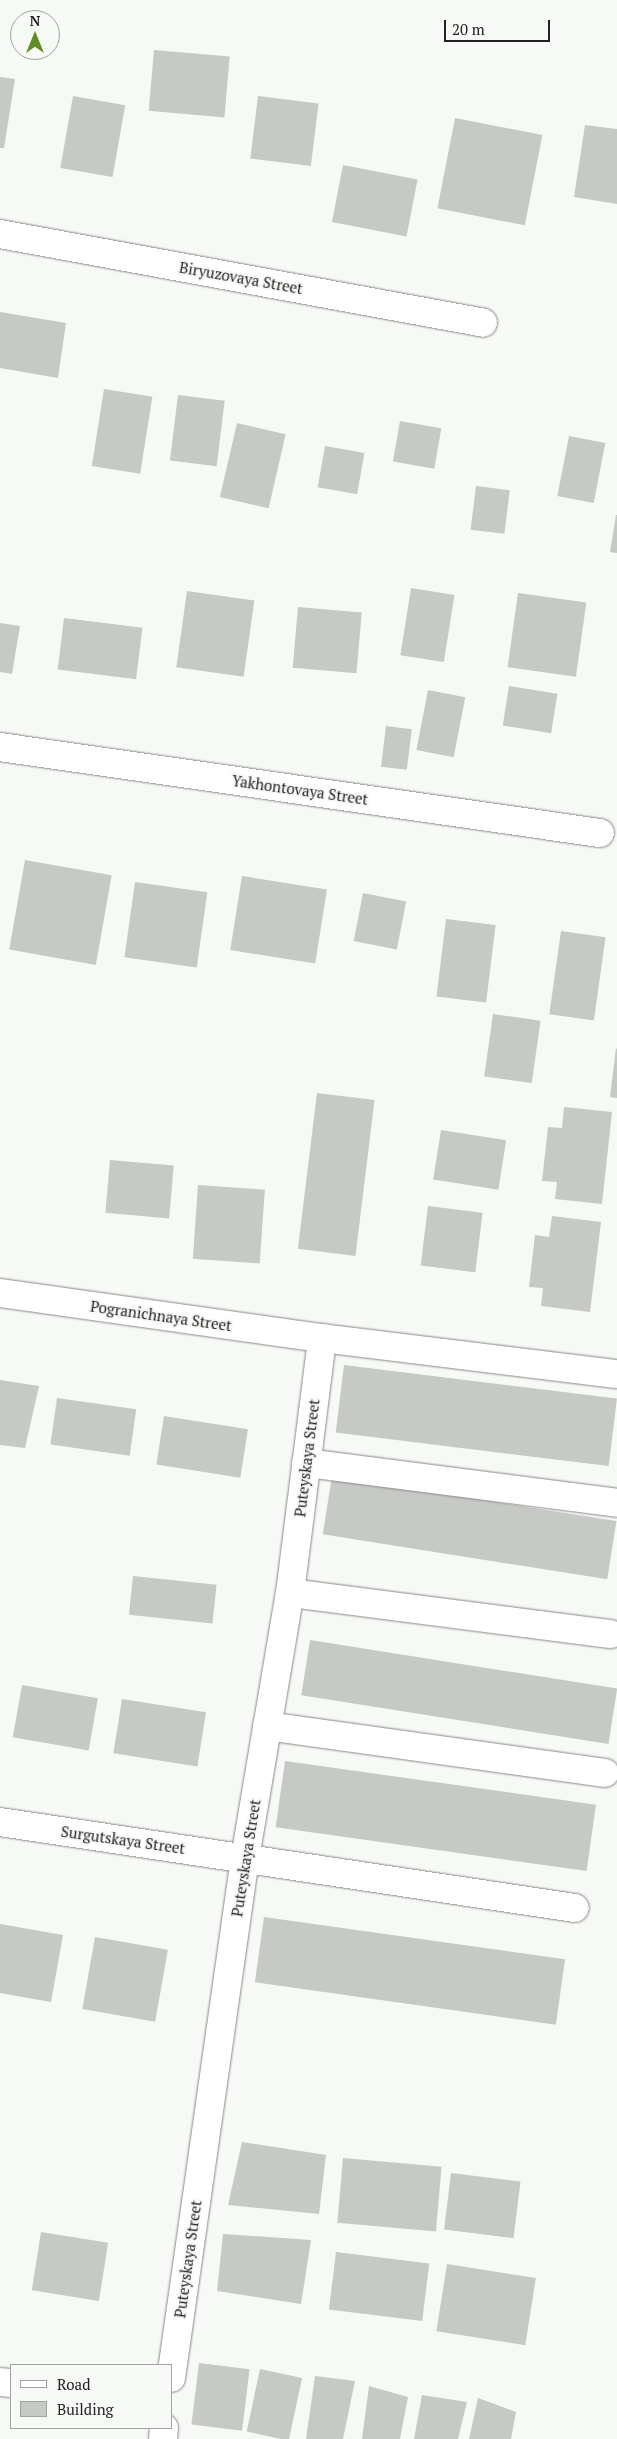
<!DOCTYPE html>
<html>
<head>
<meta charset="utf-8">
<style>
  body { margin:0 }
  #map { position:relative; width:617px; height:2439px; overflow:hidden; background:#f7f9f6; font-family:"PT Serif",serif }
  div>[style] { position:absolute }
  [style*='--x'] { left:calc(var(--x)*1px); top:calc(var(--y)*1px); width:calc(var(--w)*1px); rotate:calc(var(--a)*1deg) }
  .building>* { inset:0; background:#c7c9c6; transform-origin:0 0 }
  .roads { filter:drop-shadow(0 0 1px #878986) drop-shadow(0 0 1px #878986) }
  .minor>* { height:28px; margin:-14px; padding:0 14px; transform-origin:14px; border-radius:14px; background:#fff }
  span { translate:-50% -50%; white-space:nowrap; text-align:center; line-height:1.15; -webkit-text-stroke:4px #f7f9f6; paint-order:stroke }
  .street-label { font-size:15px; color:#202120 }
  .legend { position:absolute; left:10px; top:2364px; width:162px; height:65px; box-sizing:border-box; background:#f7f9f6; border:1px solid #a1a3a0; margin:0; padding:6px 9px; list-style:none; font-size:15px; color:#202120 }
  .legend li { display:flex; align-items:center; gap:10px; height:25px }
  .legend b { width:25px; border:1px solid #a1a3a0 }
  .north { position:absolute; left:10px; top:10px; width:50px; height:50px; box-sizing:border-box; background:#f7f9f6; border:1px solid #a1a3a0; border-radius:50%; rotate:0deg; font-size:14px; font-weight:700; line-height:20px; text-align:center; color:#202120 }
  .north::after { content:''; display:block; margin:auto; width:18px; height:22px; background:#5e8d21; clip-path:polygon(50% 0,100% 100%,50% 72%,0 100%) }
  .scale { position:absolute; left:444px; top:20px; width:106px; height:22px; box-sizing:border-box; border:2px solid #202120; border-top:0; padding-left:6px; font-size:15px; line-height:18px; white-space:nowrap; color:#202120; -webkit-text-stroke:4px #f7f9f6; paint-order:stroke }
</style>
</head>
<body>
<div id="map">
  <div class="building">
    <div style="left:154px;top:50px;width:76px;height:61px;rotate:5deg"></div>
    <div style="clip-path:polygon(0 77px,15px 79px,4px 148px,0 148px)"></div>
    <div style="left:73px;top:96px;width:53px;height:73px;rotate:10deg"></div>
    <div style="left:258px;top:96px;width:61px;height:63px;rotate:7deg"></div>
    <div style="left:455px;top:118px;width:89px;height:92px;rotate:11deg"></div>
    <div style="clip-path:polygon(585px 125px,617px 129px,617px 204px,574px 197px)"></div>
    <div style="left:343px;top:165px;width:76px;height:58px;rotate:11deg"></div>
    <div style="clip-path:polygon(0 312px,66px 323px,58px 378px,0 368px)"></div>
    <div style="left:104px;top:389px;width:49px;height:78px;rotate:9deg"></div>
    <div style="left:178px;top:395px;width:47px;height:66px;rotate:7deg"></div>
    <div style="left:400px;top:421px;width:42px;height:41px;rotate:10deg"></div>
    <div style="left:237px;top:423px;width:50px;height:76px;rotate:13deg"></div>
    <div style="left:569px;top:436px;width:37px;height:61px;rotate:11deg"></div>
    <div style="left:325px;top:446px;width:40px;height:42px;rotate:10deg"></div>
    <div style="left:476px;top:486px;width:34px;height:44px;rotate:7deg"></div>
    <div style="clip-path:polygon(616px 515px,617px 515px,617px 553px,610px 552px)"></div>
    <div style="left:411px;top:588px;width:44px;height:68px;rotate:9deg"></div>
    <div style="left:187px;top:591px;width:68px;height:77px;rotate:8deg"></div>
    <div style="left:518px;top:593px;width:69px;height:75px;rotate:8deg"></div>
    <div style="left:298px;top:607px;width:64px;height:61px;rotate:5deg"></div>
    <div style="left:64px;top:618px;width:79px;height:52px;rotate:7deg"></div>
    <div style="clip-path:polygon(0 623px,20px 626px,12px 674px,0 672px)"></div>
    <div style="left:509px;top:686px;width:49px;height:40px;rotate:9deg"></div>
    <div style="left:428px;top:690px;width:38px;height:61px;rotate:11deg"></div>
    <div style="left:386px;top:726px;width:26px;height:41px;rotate:7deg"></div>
    <div style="left:25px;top:860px;width:88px;height:91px;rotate:10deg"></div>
    <div style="left:242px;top:876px;width:86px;height:75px;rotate:9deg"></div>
    <div style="left:135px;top:882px;width:73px;height:76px;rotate:8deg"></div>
    <div style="left:363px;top:893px;width:44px;height:49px;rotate:11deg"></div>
    <div style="left:446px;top:919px;width:50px;height:78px;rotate:7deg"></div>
    <div style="left:561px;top:931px;width:45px;height:84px;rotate:8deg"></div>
    <div style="left:493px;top:1014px;width:48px;height:63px;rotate:8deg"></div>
    <div style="clip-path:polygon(616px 1048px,617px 1049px,617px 1098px,610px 1097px)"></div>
    <div style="left:317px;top:1093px;width:58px;height:157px;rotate:7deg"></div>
    <div style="clip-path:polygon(564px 1107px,612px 1112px,602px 1204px,555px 1199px,557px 1182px,542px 1181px,548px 1127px,562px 1128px)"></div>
    <div style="left:441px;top:1130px;width:66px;height:50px;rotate:9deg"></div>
    <div style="left:110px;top:1160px;width:64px;height:53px;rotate:5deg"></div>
    <div style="left:198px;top:1185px;width:67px;height:74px;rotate:4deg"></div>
    <div style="left:428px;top:1206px;width:55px;height:60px;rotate:7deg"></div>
    <div style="clip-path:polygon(552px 1216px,601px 1222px,590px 1312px,541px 1306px,543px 1288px,529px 1287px,535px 1235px,549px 1237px)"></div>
    <div style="left:344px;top:1365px;width:275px;height:68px;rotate:7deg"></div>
    <div style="clip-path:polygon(0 1380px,39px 1386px,25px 1448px,0 1445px)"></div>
    <div style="left:57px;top:1398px;width:80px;height:47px;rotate:8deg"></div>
    <div style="left:164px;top:1416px;width:85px;height:49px;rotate:9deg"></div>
    <div style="left:332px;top:1476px;width:288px;height:59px;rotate:9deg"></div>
    <div style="left:133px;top:1576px;width:84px;height:39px;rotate:6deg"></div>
    <div style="left:310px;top:1640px;width:311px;height:56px;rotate:9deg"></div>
    <div style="left:22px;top:1685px;width:77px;height:53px;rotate:10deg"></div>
    <div style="left:122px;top:1699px;width:85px;height:55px;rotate:9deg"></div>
    <div style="left:285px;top:1761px;width:314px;height:67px;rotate:8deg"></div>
    <div style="left:264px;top:1917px;width:304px;height:66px;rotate:8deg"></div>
    <div style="clip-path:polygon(0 1924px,63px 1935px,51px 2002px,0 1993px)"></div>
    <div style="left:95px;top:1937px;width:74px;height:73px;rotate:10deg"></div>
    <div style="clip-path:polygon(242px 2142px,326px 2155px,319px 2214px,228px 2205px)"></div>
    <div style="left:343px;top:2158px;width:99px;height:65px;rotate:5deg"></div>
    <div style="left:451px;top:2173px;width:70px;height:57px;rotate:7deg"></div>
    <div style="left:41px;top:2232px;width:68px;height:59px;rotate:9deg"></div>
    <div style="clip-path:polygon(223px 2234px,311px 2240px,301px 2304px,217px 2291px)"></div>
    <div style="left:336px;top:2252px;width:94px;height:58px;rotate:7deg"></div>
    <div style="left:447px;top:2264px;width:90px;height:68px;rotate:9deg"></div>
    <div style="left:199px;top:2363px;width:51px;height:62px;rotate:7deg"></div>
    <div style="left:260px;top:2369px;width:43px;height:64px;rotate:12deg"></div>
    <div style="clip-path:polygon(315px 2376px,355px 2381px,343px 2439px,306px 2439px)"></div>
    <div style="clip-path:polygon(369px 2386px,408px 2397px,400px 2439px,362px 2439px)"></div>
    <div style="clip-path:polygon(422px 2395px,467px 2402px,458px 2439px,414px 2439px)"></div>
    <div style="clip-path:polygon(478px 2398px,516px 2412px,511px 2439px,469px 2439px)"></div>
  </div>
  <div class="roads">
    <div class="minor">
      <div style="--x:0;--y:234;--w:491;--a:10.4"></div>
      <div style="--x:0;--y:747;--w:606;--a:8.16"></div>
      <div style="--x:0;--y:1293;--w:325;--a:8"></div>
      <div style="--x:322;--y:1338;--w:297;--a:7"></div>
      <div style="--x:306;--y:1463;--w:314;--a:7.3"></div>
      <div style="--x:290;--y:1593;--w:323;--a:7.3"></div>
      <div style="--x:267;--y:1726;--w:341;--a:7.9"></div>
      <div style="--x:0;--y:1822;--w:581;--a:8.51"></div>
      <div style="--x:171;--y:2378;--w:525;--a:-81.9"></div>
      <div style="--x:245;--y:1858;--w:269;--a:-80.4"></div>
      <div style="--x:290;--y:1593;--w:257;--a:-82.8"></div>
      <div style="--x:0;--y:2382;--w:11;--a:5"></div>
      <div style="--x:163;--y:2439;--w:11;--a:-85"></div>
    </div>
  </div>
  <div class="street-label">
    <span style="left:241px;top:278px;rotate:10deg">Biryuzovaya Street</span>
    <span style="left:300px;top:790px;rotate:8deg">Yakhontovaya Street</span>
    <span style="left:161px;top:1316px;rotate:8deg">Pogranichnaya Street</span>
    <span style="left:307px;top:1458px;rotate:-83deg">Puteyskaya Street</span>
    <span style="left:123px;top:1840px;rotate:8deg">Surgutskaya Street</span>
    <span style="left:246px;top:1858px;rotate:-81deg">Puteyskaya Street</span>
    <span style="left:188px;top:2259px;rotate:-82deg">Puteyskaya Street</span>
  </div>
  <ul class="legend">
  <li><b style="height:6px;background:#fff"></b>Road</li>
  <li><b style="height:14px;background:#c7c9c6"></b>Building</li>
  </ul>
  <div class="north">N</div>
  <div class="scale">20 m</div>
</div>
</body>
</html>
